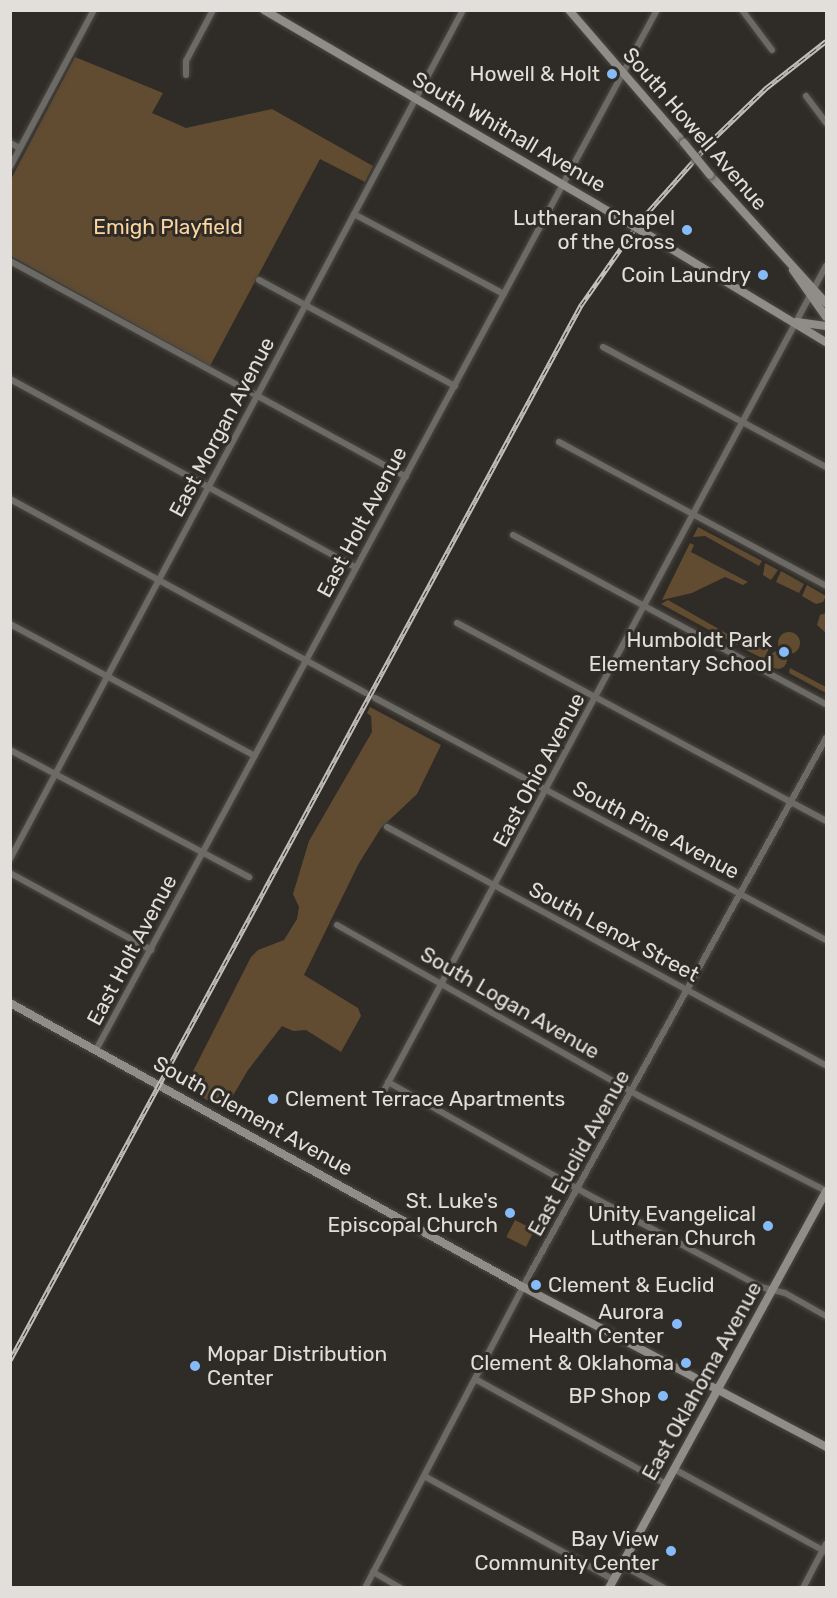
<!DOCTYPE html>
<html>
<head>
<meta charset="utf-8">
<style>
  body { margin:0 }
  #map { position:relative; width:837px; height:1598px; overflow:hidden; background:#2f2b26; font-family:Rubik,sans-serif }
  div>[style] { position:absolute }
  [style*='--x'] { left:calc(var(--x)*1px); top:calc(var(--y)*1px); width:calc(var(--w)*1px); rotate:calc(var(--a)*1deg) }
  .green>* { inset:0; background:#614c32; transform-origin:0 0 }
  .round { border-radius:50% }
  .roads { filter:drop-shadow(0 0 2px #4b4843) drop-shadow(0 0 2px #4b4843) }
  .street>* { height:6px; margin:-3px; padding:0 3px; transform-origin:3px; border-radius:3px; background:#6c6a67 }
  .secondary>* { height:8px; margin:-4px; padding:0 4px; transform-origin:4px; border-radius:4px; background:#908d88 }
  .rail>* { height:4.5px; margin-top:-2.25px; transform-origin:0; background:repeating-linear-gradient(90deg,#2f2b26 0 7px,#c1bebb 0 14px); box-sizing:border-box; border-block:2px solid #c1bebb }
  .bridges { filter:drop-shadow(0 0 2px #4b4843) drop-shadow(0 0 2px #4b4843) }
  .secondary-bridge>* { height:8px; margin:-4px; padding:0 4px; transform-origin:4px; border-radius:4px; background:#908d88 }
  .dots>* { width:16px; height:16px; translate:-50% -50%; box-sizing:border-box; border:3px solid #2f2b26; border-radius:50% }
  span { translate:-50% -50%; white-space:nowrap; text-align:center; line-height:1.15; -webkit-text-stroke:6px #2f2b26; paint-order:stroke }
  .poi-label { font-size:21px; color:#e1dedb }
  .right { translate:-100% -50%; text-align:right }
  .left { translate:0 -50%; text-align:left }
  .street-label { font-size:21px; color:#e1dedb }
  .park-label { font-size:21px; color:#fdd5a0 }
  .frame { position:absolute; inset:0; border:12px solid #e1dedb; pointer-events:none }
</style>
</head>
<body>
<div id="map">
  <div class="green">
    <div style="clip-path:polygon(75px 57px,163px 93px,152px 113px,186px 128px,272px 109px,373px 166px,365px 182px,320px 159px,210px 366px,11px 256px,11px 179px)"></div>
    <div style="clip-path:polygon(698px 527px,762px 561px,759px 566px,705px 536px,693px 537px)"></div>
    <div style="clip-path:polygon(690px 543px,694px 545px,691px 552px,748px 582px,743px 585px,725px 577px,692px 593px,662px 600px)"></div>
    <div style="clip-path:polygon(765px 563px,778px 570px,771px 580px,763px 575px)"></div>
    <div style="clip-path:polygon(781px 571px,804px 584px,799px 593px,776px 582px)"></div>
    <div style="clip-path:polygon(807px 585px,826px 596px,823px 602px,816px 604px,802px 596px)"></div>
    <div style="clip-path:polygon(668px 600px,731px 636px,735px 630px,742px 634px,737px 645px,661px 604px)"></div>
    <div style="clip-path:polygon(826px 613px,826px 633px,817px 625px,820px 615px)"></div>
    <div class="round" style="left:778px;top:632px;width:22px;height:22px"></div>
    <div style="left:747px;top:637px;width:25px;height:12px;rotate:27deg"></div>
    <div class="round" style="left:769px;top:651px;width:18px;height:18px"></div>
    <div style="clip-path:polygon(790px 668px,826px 687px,826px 693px,789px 673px)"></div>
    <div style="clip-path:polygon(370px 707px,441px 745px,417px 794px,381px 828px,359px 863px,304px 975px,358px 1008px,361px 1016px,341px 1052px,306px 1030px,293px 1031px,282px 1026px,248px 1070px,231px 1099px,219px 1107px,185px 1087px,251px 957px,258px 950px,284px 940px,297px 919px,299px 907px,293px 894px,309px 841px,372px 732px,371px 716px,367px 713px)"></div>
    <div style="left:515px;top:1220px;width:22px;height:19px;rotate:27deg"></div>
  </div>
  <div class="roads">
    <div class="street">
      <div style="--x:742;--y:10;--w:50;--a:53.1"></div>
      <div style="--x:186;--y:75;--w:14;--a:-90"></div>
      <div style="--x:186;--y:61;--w:58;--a:-62.1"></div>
      <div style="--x:806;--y:96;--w:34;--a:53"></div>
      <div style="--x:10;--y:143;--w:11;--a:27"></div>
      <div style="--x:10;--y:167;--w:178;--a:-61.9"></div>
      <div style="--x:354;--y:214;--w:170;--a:28.1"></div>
      <div style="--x:10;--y:261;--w:451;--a:28.6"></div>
      <div style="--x:259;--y:280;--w:223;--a:28.4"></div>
      <div style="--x:603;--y:347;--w:253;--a:28.3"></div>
      <div style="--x:10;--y:379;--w:394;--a:28.6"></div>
      <div style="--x:559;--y:442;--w:303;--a:28.3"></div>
      <div style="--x:10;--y:499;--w:405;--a:28.6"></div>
      <div style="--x:513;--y:535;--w:356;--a:28.4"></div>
      <div style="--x:457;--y:623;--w:419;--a:28.2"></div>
      <div style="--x:10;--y:624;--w:278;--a:28.3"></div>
      <div style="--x:375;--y:698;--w:512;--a:28.22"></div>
      <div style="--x:10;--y:750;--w:271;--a:28"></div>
      <div style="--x:387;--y:827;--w:499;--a:28.5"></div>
      <div style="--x:10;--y:859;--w:962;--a:-61.92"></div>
      <div style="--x:10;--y:873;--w:161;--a:28.6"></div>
      <div style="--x:337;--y:925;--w:347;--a:29.5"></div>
      <div style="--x:639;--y:1096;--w:210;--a:26.9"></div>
      <div style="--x:96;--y:1050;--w:1182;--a:-61.66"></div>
      <div style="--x:388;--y:1082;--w:226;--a:29.4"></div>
      <div style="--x:585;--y:1193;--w:200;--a:28.1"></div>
      <div style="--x:761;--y:1287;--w:25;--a:14"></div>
      <div style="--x:785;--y:1293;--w:47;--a:29.3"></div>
      <div style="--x:380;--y:1098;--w:944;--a:-61.81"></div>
      <div style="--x:475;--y:1379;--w:218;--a:28.8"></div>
      <div style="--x:674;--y:1469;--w:173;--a:28.6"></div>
      <div style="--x:424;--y:1476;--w:217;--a:28.7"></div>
      <div style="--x:622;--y:1565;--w:48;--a:28.7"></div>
      <div style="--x:373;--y:1572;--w:32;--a:30"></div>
      <div style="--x:365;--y:1588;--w:349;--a:-62.3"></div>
      <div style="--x:527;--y:1279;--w:618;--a:-61.07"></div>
      <div style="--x:803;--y:1588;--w:50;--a:-62.4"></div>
    </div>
    <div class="secondary">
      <div style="--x:264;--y:10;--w:409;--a:30.3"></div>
      <div style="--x:569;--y:10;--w:176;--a:49.2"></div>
      <div style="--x:710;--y:175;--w:173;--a:47.8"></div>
      <div style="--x:655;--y:239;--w:200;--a:31.1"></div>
      <div style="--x:793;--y:270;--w:57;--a:54.9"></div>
      <div style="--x:797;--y:322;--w:29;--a:8"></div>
      <div style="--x:10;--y:1003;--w:586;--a:28.97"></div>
      <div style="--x:523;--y:1287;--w:343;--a:27.8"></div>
      <div style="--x:609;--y:1588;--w:452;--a:-61.3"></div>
    </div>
  </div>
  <div class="rail">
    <div style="--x:10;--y:1360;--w:1200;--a:-61.58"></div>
    <div style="--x:581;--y:305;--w:103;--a:-54.9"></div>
    <div style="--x:640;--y:221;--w:110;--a:-48.3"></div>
    <div style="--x:713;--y:139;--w:74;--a:-43.9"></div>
    <div style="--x:766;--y:88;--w:76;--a:-38.1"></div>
  </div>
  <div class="bridges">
    <div class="secondary-bridge">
      <div style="--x:684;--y:143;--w:41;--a:50.9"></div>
      <div style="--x:617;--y:216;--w:44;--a:31.2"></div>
    </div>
  </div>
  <div class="dots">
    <div style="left:612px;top:74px;background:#86bbfb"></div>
    <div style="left:687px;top:230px;background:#86bbfb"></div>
    <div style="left:763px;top:275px;background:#86bbfb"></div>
    <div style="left:784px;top:652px;background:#86bbfb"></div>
    <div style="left:273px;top:1099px;background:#86bbfb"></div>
    <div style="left:510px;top:1213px;background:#86bbfb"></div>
    <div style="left:768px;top:1226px;background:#86bbfb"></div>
    <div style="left:536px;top:1285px;background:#86bbfb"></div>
    <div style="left:677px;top:1324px;background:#86bbfb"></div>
    <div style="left:686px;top:1363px;background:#86bbfb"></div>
    <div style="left:195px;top:1366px;background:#86bbfb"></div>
    <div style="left:663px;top:1396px;background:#86bbfb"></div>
    <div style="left:671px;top:1551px;background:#86bbfb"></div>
  </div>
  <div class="poi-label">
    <span class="right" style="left:600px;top:74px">Howell &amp; Holt</span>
    <span class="right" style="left:675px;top:230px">Lutheran Chapel<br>of the Cross</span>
    <span class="right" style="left:751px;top:275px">Coin Laundry</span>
    <span class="right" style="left:772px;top:652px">Humboldt Park<br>Elementary School</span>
    <span class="left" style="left:285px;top:1099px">Clement Terrace Apartments</span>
    <span class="right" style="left:498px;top:1213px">St. Luke's<br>Episcopal Church</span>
    <span class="right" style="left:756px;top:1226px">Unity Evangelical<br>Lutheran Church</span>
    <span class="left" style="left:548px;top:1285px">Clement &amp; Euclid</span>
    <span class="right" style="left:664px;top:1324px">Aurora<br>Health Center</span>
    <span class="left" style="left:207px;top:1366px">Mopar Distribution<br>Center</span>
    <span class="right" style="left:674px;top:1363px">Clement &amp; Oklahoma</span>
    <span class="right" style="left:651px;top:1396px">BP Shop</span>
    <span class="right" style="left:659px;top:1551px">Bay View<br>Community Center</span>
  </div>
  <div class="street-label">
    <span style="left:695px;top:129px;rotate:49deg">South Howell Avenue</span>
    <span style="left:509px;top:132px;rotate:30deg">South Whitnall Avenue</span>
    <span style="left:222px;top:427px;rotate:-62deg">East Morgan Avenue</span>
    <span style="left:362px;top:522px;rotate:-62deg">East Holt Avenue</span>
    <span style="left:539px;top:770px;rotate:-62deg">East Ohio Avenue</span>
    <span style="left:656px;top:830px;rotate:28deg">South Pine Avenue</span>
    <span style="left:614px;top:932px;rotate:28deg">South Lenox Street</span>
    <span style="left:132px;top:950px;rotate:-62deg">East Holt Avenue</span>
    <span style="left:510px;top:1003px;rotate:30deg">South Logan Avenue</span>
    <span style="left:253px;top:1116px;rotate:29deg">South Clement Avenue</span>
    <span style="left:579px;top:1153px;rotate:-61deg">East Euclid Avenue</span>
    <span style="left:702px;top:1381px;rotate:-61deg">East Oklahoma Avenue</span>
  </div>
  <div class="park-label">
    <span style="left:168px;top:227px">Emigh Playfield</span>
  </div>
  <div class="frame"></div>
</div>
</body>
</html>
